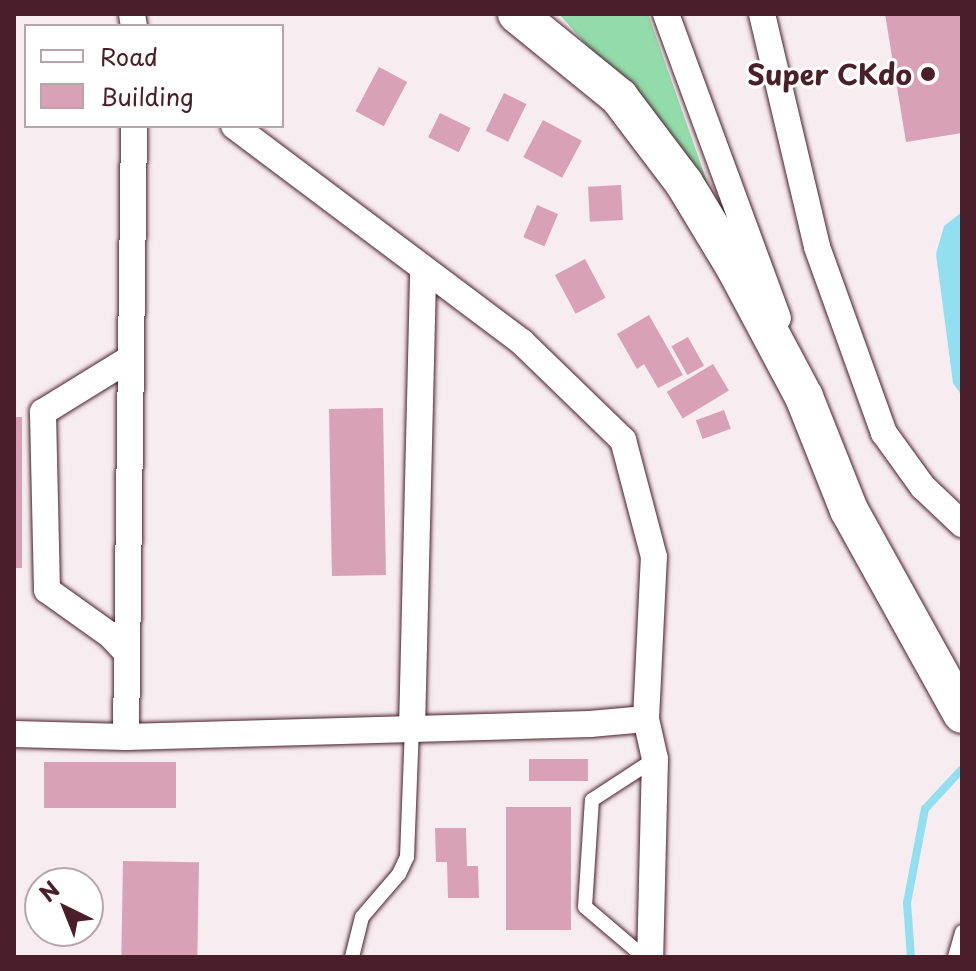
<!DOCTYPE html>
<html>
<head>
<meta charset="utf-8">
<style>
  body { margin:0 }
  #map { position:relative; width:976px; height:971px; overflow:hidden; background:#f7ecf0; font-family:"Playpen Sans",sans-serif }
  div>[style] { position:absolute }
  [style*='--x'] { left:calc(var(--x)*1px); top:calc(var(--y)*1px); width:calc(var(--w)*1px); rotate:calc(var(--a)*1deg) }
  .green>* { inset:0; background:#92dbab }
  .water>* { inset:0; background:#92dff2 }
  .stream>* { height:8px; margin:-4px; padding:0 4px; transform-origin:4px; border-radius:4px; background:#92dff2 }
  .building>* { inset:0; background:#d9a1b5; transform-origin:0 0 }
  .roads { filter:drop-shadow(0 0 2px #4a1f2b) drop-shadow(0 0 2px #4a1f2b) }
  .lane>* { height:14px; margin:-7px; padding:0 7px; transform-origin:7px; border-radius:7px; background:#fff }
  .street>* { height:26px; margin:-13px; padding:0 13px; transform-origin:13px; border-radius:13px; background:#fff }
  .secondary>* { height:38px; margin:-19px; padding:0 19px; transform-origin:19px; border-radius:19px; background:#fff }
  .dots>* { width:22px; height:22px; translate:-50% -50%; box-sizing:border-box; border:4px solid #fff; border-radius:50% }
  span { translate:-50% -50%; white-space:nowrap; text-align:center; line-height:1.15; -webkit-text-stroke:6px #fff; paint-order:stroke }
  .poi-label { font-size:28px; color:#4a1f2b; font-weight:700 }
  .right { translate:-100% -50%; text-align:right }
  .frame { position:absolute; inset:0; border:16px solid #4a1f2b; pointer-events:none }
  .legend { position:absolute; left:24px; top:24px; width:260px; height:104px; box-sizing:border-box; background:#fff; border:2px solid #b7a5aa; margin:0; padding:10px 14px; list-style:none; font-size:24px; color:#4a1f2b }
  .legend li { display:flex; align-items:center; gap:16px; height:40px }
  .legend b { width:40px; border:2px solid #b7a5aa }
  .north { position:absolute; left:24px; top:867px; width:80px; height:80px; box-sizing:border-box; background:#fff; border:2px solid #b7a5aa; border-radius:50%; rotate:317deg; font-size:22px; font-weight:700; line-height:32px; text-align:center; color:#4a1f2b }
  .north::after { content:''; display:block; margin:auto; width:28px; height:36px; background:#4a1f2b; clip-path:polygon(50% 0,100% 100%,50% 72%,0 100%) }
</style>
</head>
<body>
<div id="map">
  <div class="green">
    <div style="clip-path:polygon(648px 14px,717px 210px,641px 107px,560px 15px)"></div>
  </div>
  <div class="water">
    <div style="clip-path:polygon(962px 212px,962px 396px,953px 383px,936px 254px,944px 226px)"></div>
  </div>
  <div class="stream">
    <div style="--x:911;--y:957;--w:54;--a:-94.2"></div>
    <div style="--x:907;--y:903;--w:96;--a:-79.2"></div>
    <div style="--x:925;--y:809;--w:54;--a:-47.2"></div>
  </div>
  <div class="building">
    <div style="clip-path:polygon(885px 14px,962px 14px,962px 133px,906px 142px)"></div>
    <div style="left:379px;top:67px;width:32px;height:50px;rotate:28deg"></div>
    <div style="left:504px;top:93px;width:25px;height:42px;rotate:26deg"></div>
    <div style="left:440px;top:113px;width:34px;height:27px;rotate:26deg"></div>
    <div style="left:543px;top:120px;width:44px;height:42px;rotate:28deg"></div>
    <div style="left:621px;top:185px;width:35px;height:33px;rotate:87deg"></div>
    <div style="left:537px;top:205px;width:23px;height:35px;rotate:23deg"></div>
    <div style="left:585px;top:259px;width:44px;height:34px;rotate:62deg"></div>
    <div style="clip-path:polygon(649px 315px,683px 375px,658px 388px,644px 364px,637px 369px,617px 334px)"></div>
    <div style="left:688px;top:337px;width:33px;height:19px;rotate:61deg"></div>
    <div style="left:713px;top:364px;width:31px;height:54px;rotate:59deg"></div>
    <div style="left:383px;top:408px;width:167px;height:54px;rotate:89deg"></div>
    <div style="left:724px;top:410px;width:20px;height:30px;rotate:70deg"></div>
    <div style="left:14px;top:417px;width:8px;height:151px"></div>
    <div style="left:529px;top:759px;width:59px;height:22px"></div>
    <div style="left:176px;top:762px;width:46px;height:132px;rotate:90deg"></div>
    <div style="left:506px;top:807px;width:65px;height:123px"></div>
    <div style="clip-path:polygon(435px 828px,466px 828px,467px 866px,478px 866px,479px 898px,448px 898px,447px 862px,436px 862px)"></div>
    <div style="left:123px;top:861px;width:76px;height:96px;rotate:1deg"></div>
  </div>
  <div class="roads">
    <div class="lane">
      <div style="--x:352;--y:957;--w:41;--a:-76"></div>
      <div style="--x:362;--y:917;--w:57;--a:-49.3"></div>
      <div style="--x:399;--y:874;--w:19;--a:-65"></div>
      <div style="--x:407;--y:857;--w:128;--a:-87.8"></div>
      <div style="--x:644;--y:957;--w:77;--a:-139.7"></div>
      <div style="--x:585;--y:907;--w:107;--a:-86.3"></div>
      <div style="--x:592;--y:800;--w:75;--a:-33.1"></div>
      <div style="--x:955;--y:957;--w:26;--a:-74"></div>
    </div>
    <div class="street">
      <div style="--x:132;--y:14;--w:12;--a:81"></div>
      <div style="--x:666;--y:14;--w:324;--a:69.8"></div>
      <div style="--x:762;--y:14;--w:239;--a:76.7"></div>
      <div style="--x:817;--y:247;--w:198;--a:70.2"></div>
      <div style="--x:884;--y:433;--w:67;--a:54.2"></div>
      <div style="--x:923;--y:487;--w:54;--a:43.5"></div>
      <div style="--x:127;--y:653;--w:25;--a:-133"></div>
      <div style="--x:110;--y:635;--w:77;--a:-144.5"></div>
      <div style="--x:47;--y:590;--w:178;--a:-91.3"></div>
      <div style="--x:43;--y:412;--w:101;--a:-31.6"></div>
      <div style="--x:646;--y:719;--w:41;--a:77.3"></div>
      <div style="--x:655;--y:759;--w:198;--a:91.4"></div>
      <div style="--x:412;--y:729;--w:457;--a:-88.6"></div>
      <div style="--x:14;--y:734;--w:112;--a:1.5"></div>
      <div style="--x:126;--y:737;--w:464;--a:-1.6"></div>
      <div style="--x:590;--y:724;--w:56;--a:-5.1"></div>
      <div style="--x:646;--y:719;--w:162;--a:-87.2"></div>
      <div style="--x:654;--y:557;--w:121;--a:-104.8"></div>
      <div style="--x:623;--y:440;--w:141;--a:-135.9"></div>
      <div style="--x:522;--y:342;--w:360;--a:-143.1"></div>
      <div style="--x:126;--y:737;--w:611;--a:-89.25"></div>
    </div>
    <div class="secondary">
      <div style="--x:517;--y:14;--w:132;--a:39.1"></div>
      <div style="--x:619;--y:97;--w:108;--a:52.9"></div>
      <div style="--x:684;--y:183;--w:100;--a:58.8"></div>
      <div style="--x:736;--y:269;--w:145;--a:62"></div>
      <div style="--x:804;--y:397;--w:122;--a:68.3"></div>
      <div style="--x:849;--y:510;--w:233;--a:61"></div>
    </div>
  </div>
  <div class="dots">
    <div style="left:928px;top:74px;background:#4a1f2b"></div>
  </div>
  <div class="poi-label">
    <span class="right" style="left:912px;top:74px">Super CKdo</span>
  </div>
  <div class="frame"></div>
  <ul class="legend">
  <li><b style="height:10px;background:#fff"></b>Road</li>
  <li><b style="height:22px;background:#d9a1b5"></b>Building</li>
  </ul>
  <div class="north">N</div>
</div>
</body>
</html>
